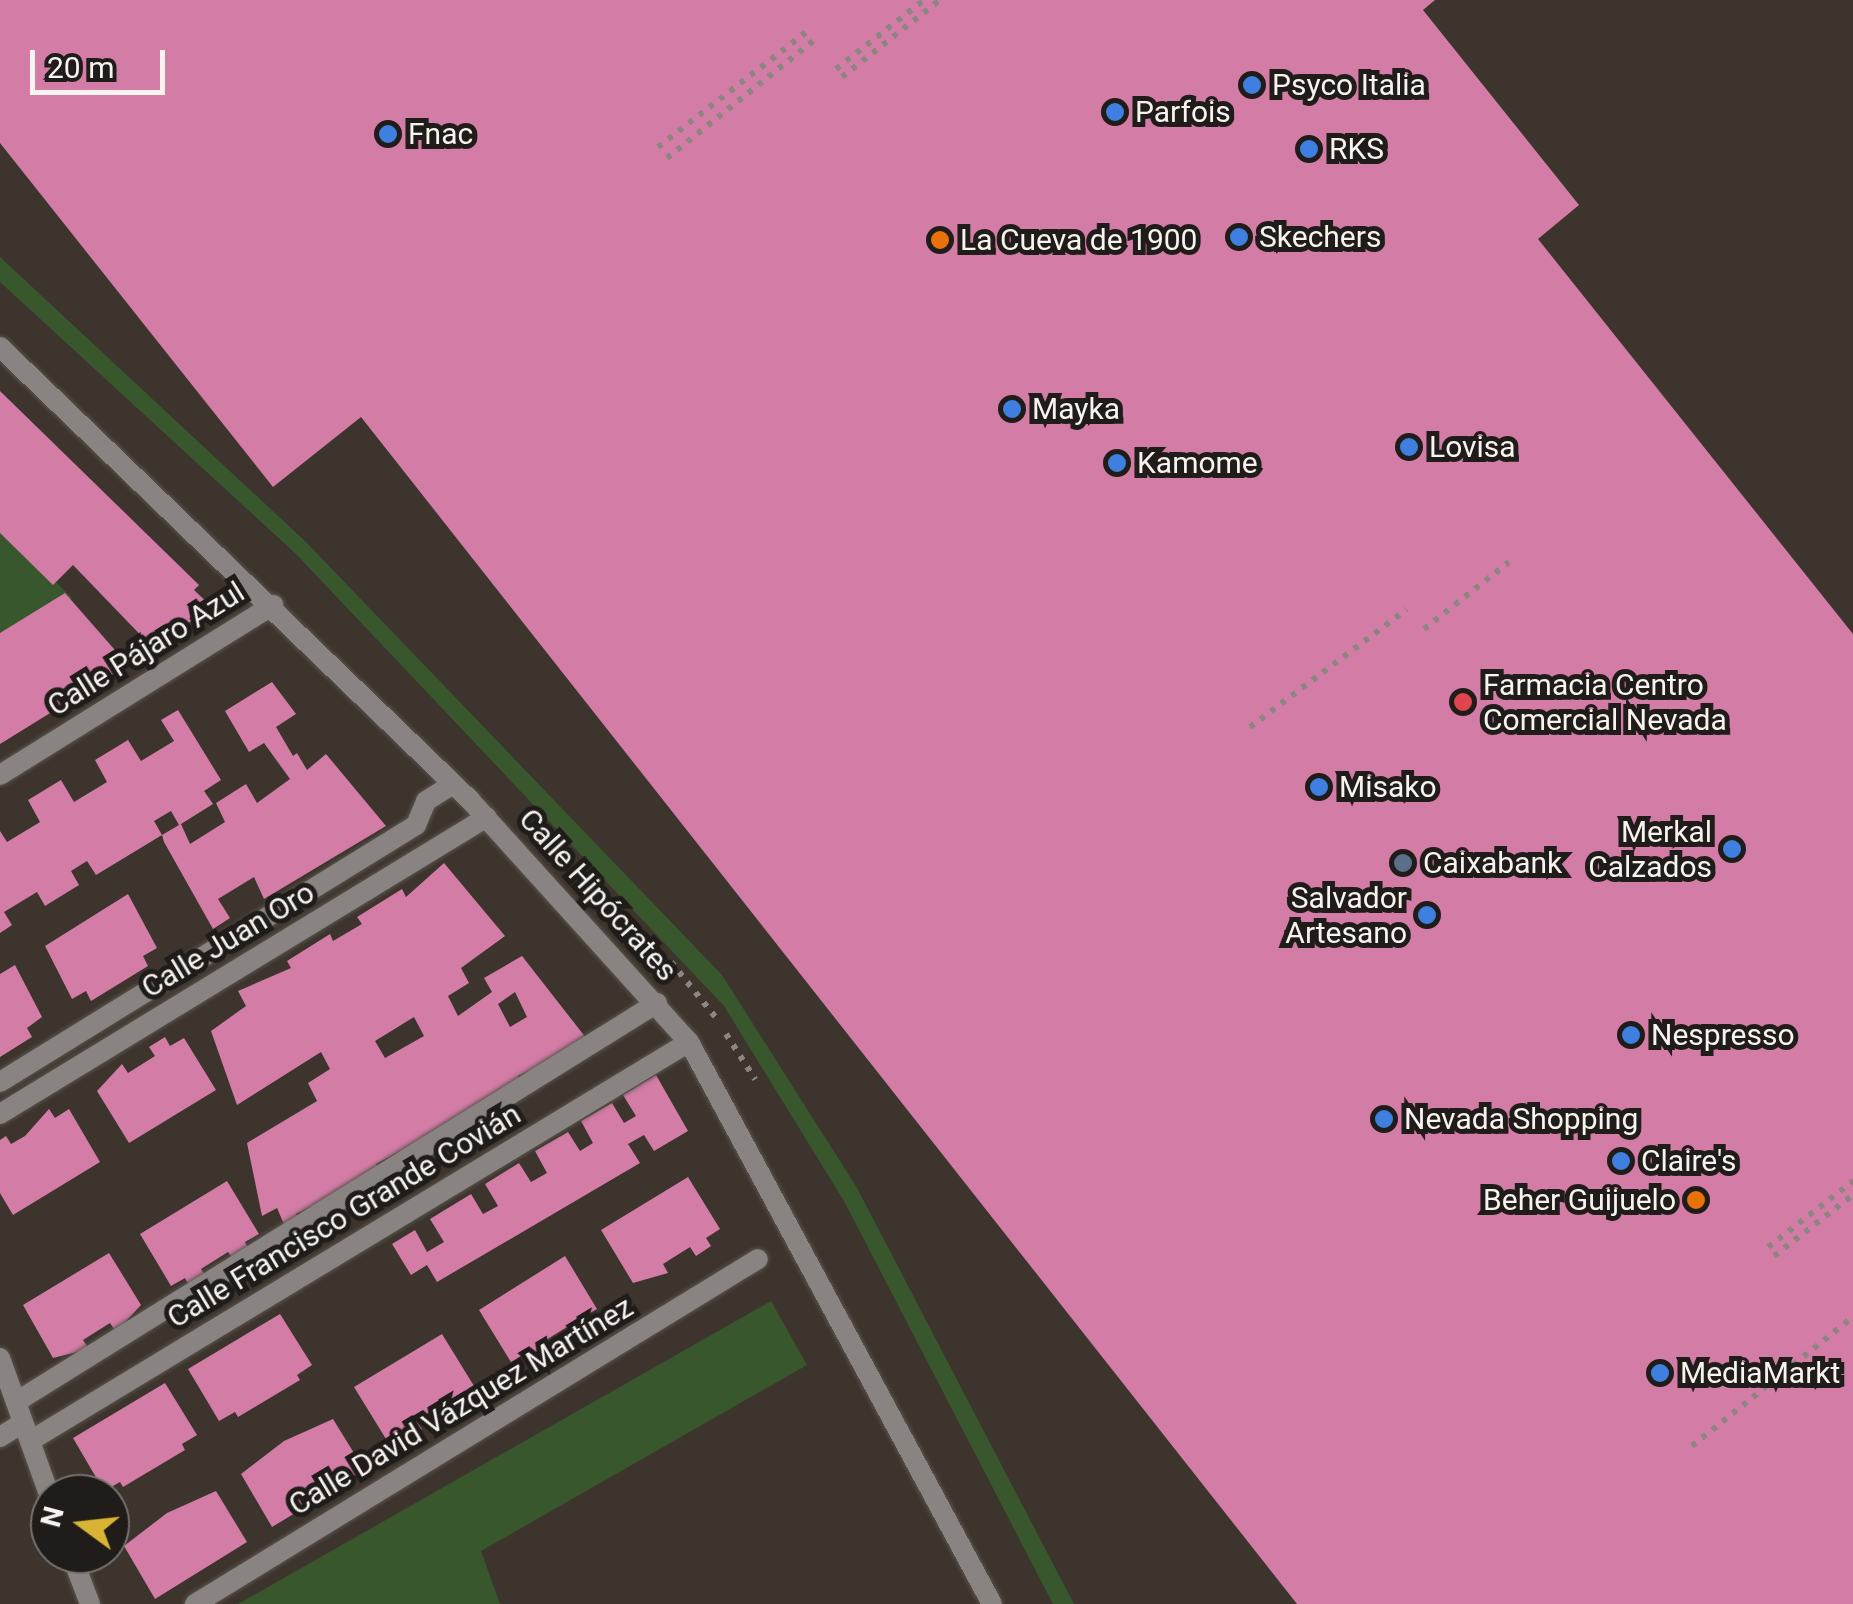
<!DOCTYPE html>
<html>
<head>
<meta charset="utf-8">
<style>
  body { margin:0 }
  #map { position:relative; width:1853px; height:1604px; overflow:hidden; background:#3c342d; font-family:Roboto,sans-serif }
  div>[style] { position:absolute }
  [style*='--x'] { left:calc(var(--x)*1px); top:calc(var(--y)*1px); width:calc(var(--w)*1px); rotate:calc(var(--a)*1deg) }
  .green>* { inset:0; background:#39572d }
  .building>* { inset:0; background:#d37ca6 }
  .path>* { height:6px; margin-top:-3px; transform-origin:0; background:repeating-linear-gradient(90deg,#8d8680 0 5px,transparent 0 13px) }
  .roads { filter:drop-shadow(0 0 2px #5a534c) drop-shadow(0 0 2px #5a534c) }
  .minor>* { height:20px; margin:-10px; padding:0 10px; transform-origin:10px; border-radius:10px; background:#898382 }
  .tertiary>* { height:20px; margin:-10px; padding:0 10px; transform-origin:10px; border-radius:10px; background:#898382 }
  .dots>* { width:28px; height:28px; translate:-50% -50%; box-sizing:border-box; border:5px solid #201c19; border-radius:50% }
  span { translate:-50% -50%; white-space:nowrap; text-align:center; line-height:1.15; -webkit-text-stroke:10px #201c19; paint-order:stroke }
  .poi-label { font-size:30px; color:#f8f3ef }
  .left { translate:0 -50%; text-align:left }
  .right { translate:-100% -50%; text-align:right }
  .street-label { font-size:30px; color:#f8f3ef }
  .north { position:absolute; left:30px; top:1474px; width:100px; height:100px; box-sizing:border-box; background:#201c19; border:2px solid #76726f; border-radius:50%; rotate:285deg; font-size:28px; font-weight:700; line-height:40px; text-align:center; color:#f8f3ef }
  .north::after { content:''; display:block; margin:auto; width:35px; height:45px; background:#d9b334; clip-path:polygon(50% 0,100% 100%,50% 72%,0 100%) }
  .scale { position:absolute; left:30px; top:50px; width:135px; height:45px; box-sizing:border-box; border:5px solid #f8f3ef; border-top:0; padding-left:12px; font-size:30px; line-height:35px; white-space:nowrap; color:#f8f3ef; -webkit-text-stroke:8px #201c19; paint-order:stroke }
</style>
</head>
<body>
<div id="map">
  <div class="green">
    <div style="clip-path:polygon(0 257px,306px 542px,722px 975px,857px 1188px,1074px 1604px,1053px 1604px,844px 1201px,724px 1006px,296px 554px,0 282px)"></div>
    <div style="clip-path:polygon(0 527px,72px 598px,0 643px)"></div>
    <div style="clip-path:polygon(771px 1301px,807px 1365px,481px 1551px,500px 1604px,238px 1604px)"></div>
  </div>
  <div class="building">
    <div style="clip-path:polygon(0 0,1435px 0,1423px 10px,1579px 205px,1538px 239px,1853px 634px,1853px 1604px,1297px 1604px,361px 417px,273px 487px,0 143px)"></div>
    <div style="clip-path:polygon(0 391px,199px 585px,194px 590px,211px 606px,154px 649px,73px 565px,53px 585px,0 533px)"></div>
    <div style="clip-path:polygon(65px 593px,128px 665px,0 744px,0 633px)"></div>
    <div style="clip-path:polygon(272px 682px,296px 714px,276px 727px,293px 756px,297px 753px,307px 770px,326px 754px,386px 826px,264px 899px,254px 877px,218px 899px,230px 918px,213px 929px,164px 842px,162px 835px,179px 825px,171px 811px,154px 821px,162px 835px,96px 875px,87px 861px,71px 871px,79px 885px,45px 906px,37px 892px,4px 912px,12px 925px,0 933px,0 831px,7px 842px,40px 822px,28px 800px,61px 780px,74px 802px,107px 782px,95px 760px,128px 740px,141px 761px,174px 741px,161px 720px,178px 710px,221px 780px,204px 791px,213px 804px,181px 824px,190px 844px,225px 822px,216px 803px,246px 784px,257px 803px,290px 779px,264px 743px,249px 752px,225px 711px)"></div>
    <div style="clip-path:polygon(evenodd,444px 863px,505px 936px,461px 968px,469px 983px,448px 996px,458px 1016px,492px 992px,484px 978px,522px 956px,590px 1043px,518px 1076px,522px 1086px,376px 1164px,380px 1172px,296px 1214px,300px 1221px,286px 1229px,277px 1208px,262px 1216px,247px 1143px,317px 1101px,308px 1083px,330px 1069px,321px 1052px,237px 1105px,211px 1031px,246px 1006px,238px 991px,291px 968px,287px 961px,330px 934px,333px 941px,362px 924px,357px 917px,402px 889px,406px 897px,444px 863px,515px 992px,527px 1017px,510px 1027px,498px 1004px,515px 992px,444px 863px,414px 1017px,424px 1036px,385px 1058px,375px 1041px,414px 1017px)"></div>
    <div style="clip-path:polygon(128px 894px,157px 948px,143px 956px,148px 966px,91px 1001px,86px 991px,72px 999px,45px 946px)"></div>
    <div style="clip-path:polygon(15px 965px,42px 1017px,27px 1028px,32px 1037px,0 1057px,0 974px)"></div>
    <div style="clip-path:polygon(165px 1037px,170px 1046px,184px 1038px,216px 1090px,129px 1143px,97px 1091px,122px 1064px,128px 1073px,155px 1056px,149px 1047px)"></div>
    <div style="clip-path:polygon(656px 1075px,688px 1131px,654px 1151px,644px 1135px,628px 1144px,640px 1163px,437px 1282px,427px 1265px,411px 1275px,392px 1244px,415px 1230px,427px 1252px,444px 1242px,430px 1219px,471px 1194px,483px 1214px,498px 1206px,485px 1184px,519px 1163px,531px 1182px,547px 1173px,535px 1151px,568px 1132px,580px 1151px,593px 1143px,581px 1121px,612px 1103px,624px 1123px,636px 1116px,623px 1095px)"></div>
    <div style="clip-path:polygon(49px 1109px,55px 1118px,69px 1109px,100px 1162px,13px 1215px,0 1193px,0 1140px,6px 1136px,11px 1144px,25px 1136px)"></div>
    <div style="clip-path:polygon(688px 1177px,720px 1229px,706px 1238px,711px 1246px,696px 1256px,690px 1247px,663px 1264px,668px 1273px,633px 1283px,601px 1230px)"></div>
    <div style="clip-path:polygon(227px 1181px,259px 1234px,245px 1242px,250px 1251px,234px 1260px,228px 1252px,201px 1269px,206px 1277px,190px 1287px,185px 1278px,171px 1286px,140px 1234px)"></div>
    <div style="clip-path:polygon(109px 1253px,141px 1305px,116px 1332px,110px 1323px,83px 1340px,89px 1349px,53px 1358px,23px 1305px)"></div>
    <div style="clip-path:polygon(565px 1256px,597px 1309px,583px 1317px,589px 1326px,573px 1336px,567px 1327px,554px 1335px,540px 1344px,545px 1353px,529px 1362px,524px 1354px,511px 1362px,479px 1310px)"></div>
    <div style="clip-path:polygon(280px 1314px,312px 1365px,297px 1375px,300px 1380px,238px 1417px,235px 1412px,219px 1421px,188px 1369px)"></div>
    <div style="clip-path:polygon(442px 1334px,474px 1386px,460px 1394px,465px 1403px,449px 1413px,444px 1404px,430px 1412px,416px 1421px,422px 1429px,406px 1439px,400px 1431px,386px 1439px,354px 1387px)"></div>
    <div style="clip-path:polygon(165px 1383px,197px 1435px,182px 1444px,185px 1450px,123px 1487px,120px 1482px,104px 1491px,73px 1438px)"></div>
    <div style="clip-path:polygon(333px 1419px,365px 1471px,272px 1527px,241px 1474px,284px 1441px)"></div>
    <div style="clip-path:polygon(216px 1491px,247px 1542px,155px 1599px,124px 1546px,167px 1513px)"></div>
  </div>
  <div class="path">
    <div style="--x:836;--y:69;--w:112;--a:-38.1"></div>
    <div style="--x:842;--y:77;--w:125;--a:-38.2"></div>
    <div style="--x:658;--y:147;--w:187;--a:-37.8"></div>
    <div style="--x:667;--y:158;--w:187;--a:-38.7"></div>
    <div style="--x:1424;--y:629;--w:108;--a:-38.2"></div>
    <div style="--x:1250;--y:727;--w:196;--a:-36.9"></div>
    <div style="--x:671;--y:962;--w:73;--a:51.1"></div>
    <div style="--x:726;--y:1034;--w:54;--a:57.2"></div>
    <div style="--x:1768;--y:1247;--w:108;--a:-37.8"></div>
    <div style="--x:1774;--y:1256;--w:100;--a:-37.7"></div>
    <div style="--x:1692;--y:1446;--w:206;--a:-38.7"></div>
  </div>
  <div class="roads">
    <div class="minor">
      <div style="--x:0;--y:775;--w:322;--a:-31.9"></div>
      <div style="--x:0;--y:1082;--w:489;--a:-31.7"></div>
      <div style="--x:416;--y:825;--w:26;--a:-67"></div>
      <div style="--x:426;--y:801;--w:32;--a:-32"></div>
      <div style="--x:0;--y:1114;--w:570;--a:-31.38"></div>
      <div style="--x:16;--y:1402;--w:755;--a:-31.9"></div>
      <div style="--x:30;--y:1441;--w:770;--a:-31.19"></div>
      <div style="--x:195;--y:1604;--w:660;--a:-31.5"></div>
    </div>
    <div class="tertiary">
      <div style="--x:0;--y:347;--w:653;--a:43.94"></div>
      <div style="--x:470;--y:800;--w:326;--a:47.9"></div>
      <div style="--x:689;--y:1042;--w:638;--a:61.67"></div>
      <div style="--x:0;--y:1358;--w:148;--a:70.2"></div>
      <div style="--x:0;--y:1437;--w:26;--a:-32"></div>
      <div style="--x:71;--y:1554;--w:53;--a:69.2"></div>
    </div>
  </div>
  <div class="dots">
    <div style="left:1252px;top:85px;background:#3f7fe0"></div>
    <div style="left:1115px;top:112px;background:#3f7fe0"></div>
    <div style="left:388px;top:134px;background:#3f7fe0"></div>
    <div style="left:1309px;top:149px;background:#3f7fe0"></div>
    <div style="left:1239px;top:237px;background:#3f7fe0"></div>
    <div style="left:940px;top:240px;background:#e8710a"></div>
    <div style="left:1012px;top:409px;background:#3f7fe0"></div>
    <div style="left:1409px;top:447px;background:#3f7fe0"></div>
    <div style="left:1117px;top:463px;background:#3f7fe0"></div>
    <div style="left:1463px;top:702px;background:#e0444e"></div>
    <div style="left:1319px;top:787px;background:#3f7fe0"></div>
    <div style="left:1732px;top:849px;background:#3f7fe0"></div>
    <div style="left:1403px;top:863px;background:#5c6f8a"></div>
    <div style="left:1427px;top:915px;background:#3f7fe0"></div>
    <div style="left:1631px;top:1035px;background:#3f7fe0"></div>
    <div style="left:1384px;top:1119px;background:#3f7fe0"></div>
    <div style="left:1621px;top:1161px;background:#3f7fe0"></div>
    <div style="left:1696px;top:1200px;background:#e8710a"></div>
    <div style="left:1660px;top:1373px;background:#3f7fe0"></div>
  </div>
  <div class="poi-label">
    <span class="left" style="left:1272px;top:85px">Psyco Italia</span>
    <span class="left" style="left:1135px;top:112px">Parfois</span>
    <span class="left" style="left:408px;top:134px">Fnac</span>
    <span class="left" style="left:1329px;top:149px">RKS</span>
    <span class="left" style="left:1259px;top:237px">Skechers</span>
    <span class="left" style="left:960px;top:240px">La Cueva de 1900</span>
    <span class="left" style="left:1032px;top:409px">Mayka</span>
    <span class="left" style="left:1429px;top:447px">Lovisa</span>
    <span class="left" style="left:1137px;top:463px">Kamome</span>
    <span class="left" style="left:1483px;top:702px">Farmacia Centro<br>Comercial Nevada</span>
    <span class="left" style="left:1339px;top:787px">Misako</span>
    <span class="right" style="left:1712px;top:849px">Merkal<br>Calzados</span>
    <span class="left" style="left:1423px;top:863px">Caixabank</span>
    <span class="right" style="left:1407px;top:915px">Salvador<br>Artesano</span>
    <span class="left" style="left:1651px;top:1035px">Nespresso</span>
    <span class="left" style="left:1404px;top:1119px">Nevada Shopping</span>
    <span class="left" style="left:1641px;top:1161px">Claire's</span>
    <span class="right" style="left:1676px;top:1200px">Beher Guijuelo</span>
    <span class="left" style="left:1680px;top:1373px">MediaMarkt</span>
  </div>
  <div class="street-label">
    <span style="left:146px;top:649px;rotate:-32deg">Calle Pájaro Azul</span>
    <span style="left:598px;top:895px;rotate:48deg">Calle Hipócrates</span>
    <span style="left:228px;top:940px;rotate:-31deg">Calle Juan Oro</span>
    <span style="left:344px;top:1216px;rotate:-31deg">Calle Francisco Grande Covián</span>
    <span style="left:461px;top:1406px;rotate:-31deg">Calle David Vázquez Martínez</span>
  </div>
  <div class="north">N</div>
  <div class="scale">20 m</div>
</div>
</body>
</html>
